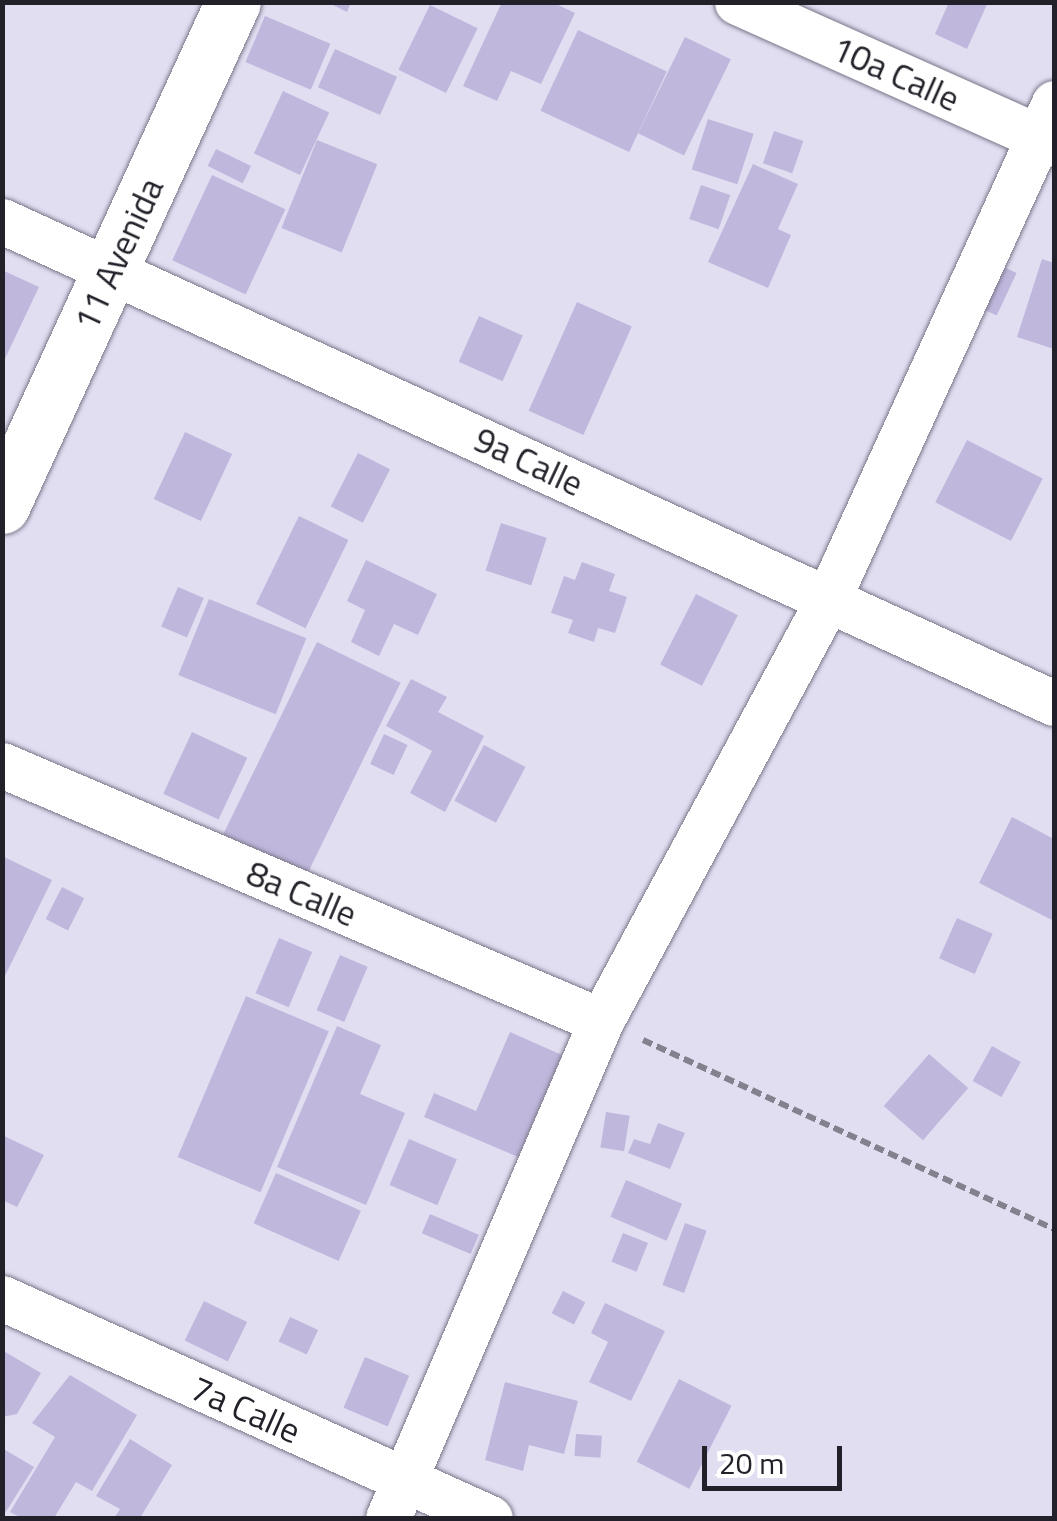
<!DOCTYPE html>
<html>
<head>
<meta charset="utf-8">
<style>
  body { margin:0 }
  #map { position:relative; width:1057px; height:1521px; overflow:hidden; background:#e2def2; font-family:"Titillium Web",sans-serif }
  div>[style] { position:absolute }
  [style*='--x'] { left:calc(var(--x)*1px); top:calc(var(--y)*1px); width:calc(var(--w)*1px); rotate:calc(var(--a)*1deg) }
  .building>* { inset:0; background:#c0b7dd; transform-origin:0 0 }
  .path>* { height:6px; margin-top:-3px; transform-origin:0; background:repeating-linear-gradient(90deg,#84818f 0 10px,transparent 0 15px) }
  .roads { filter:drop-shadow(0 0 2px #7a7688) drop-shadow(0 0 2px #7a7688) }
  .street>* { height:45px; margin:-22.5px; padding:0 22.5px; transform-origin:22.5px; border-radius:22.5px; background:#fff }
  .secondary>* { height:55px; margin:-27.5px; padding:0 27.5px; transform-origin:27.5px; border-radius:27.5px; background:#fff }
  span { translate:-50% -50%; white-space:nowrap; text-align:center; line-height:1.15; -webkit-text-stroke:9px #fff; paint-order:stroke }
  .street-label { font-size:35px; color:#222028 }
  .frame { position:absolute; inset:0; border:5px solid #222028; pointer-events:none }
  .scale { position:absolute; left:702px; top:1446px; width:140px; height:45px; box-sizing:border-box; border:5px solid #222028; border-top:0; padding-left:12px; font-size:30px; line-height:35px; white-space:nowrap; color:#222028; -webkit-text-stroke:8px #fff; paint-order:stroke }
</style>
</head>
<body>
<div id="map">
  <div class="building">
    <div style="clip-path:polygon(327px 2px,351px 2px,347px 12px)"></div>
    <div style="clip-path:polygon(502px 2px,552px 2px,575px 13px,541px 84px,511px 71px,497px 101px,463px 86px)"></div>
    <div style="clip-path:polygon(949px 2px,988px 2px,967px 49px,935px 34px)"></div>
    <div style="left:430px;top:5px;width:53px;height:72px;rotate:26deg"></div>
    <div style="left:265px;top:16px;width:71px;height:50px;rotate:23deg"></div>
    <div style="left:578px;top:30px;width:98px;height:89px;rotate:25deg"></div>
    <div style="left:685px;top:37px;width:51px;height:107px;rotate:26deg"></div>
    <div style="left:335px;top:49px;width:68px;height:42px;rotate:24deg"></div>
    <div style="left:283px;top:91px;width:51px;height:69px;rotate:25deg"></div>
    <div style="left:708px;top:119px;width:48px;height:53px;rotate:18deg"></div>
    <div style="left:774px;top:131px;width:31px;height:34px;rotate:19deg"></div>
    <div style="left:317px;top:140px;width:65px;height:95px;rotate:22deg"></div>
    <div style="left:216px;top:149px;width:39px;height:19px;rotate:26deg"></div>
    <div style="clip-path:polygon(753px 164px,798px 184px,778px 229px,791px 235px,768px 288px,708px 262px)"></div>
    <div style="left:212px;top:175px;width:81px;height:94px;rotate:25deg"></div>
    <div style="left:701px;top:185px;width:31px;height:36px;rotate:19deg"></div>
    <div style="clip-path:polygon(1042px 259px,1054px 263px,1054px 349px,1017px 337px)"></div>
    <div style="left:993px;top:262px;width:26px;height:47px;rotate:25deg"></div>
    <div style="clip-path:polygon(2px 270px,39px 287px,2px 365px)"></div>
    <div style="left:577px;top:302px;width:60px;height:119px;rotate:24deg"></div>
    <div style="left:479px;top:316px;width:48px;height:50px;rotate:24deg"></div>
    <div style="left:185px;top:432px;width:52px;height:74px;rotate:25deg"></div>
    <div style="left:967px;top:440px;width:85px;height:70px;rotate:27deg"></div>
    <div style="left:358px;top:453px;width:36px;height:60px;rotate:27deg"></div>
    <div style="left:299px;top:516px;width:55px;height:98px;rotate:26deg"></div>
    <div style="left:501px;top:523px;width:48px;height:50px;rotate:18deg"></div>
    <div style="clip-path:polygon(366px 560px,437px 594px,418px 635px,394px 624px,379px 656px,351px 642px,365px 610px,347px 601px)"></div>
    <div style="clip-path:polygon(582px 562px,615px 574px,609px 591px,627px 597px,615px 633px,598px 628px,594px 642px,568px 633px,573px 620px,551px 613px,564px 576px,575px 580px)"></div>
    <div style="left:178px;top:587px;width:28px;height:43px;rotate:23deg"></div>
    <div style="left:696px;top:594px;width:47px;height:79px;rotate:27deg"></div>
    <div style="left:209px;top:599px;width:105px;height:82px;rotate:22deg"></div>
    <div style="left:317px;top:642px;width:93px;height:214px;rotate:26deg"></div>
    <div style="clip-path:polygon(411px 679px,447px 697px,438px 712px,484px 736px,445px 812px,410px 793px,432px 751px,386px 726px)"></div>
    <div style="left:192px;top:732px;width:61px;height:68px;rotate:25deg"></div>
    <div style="left:384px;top:734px;width:26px;height:33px;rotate:25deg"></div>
    <div style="left:484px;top:745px;width:47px;height:63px;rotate:28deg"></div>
    <div style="clip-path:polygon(1012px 817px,1054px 839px,1054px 921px,979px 883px)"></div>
    <div style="clip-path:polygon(2px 856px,52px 880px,2px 982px)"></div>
    <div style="left:62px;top:887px;width:25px;height:36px;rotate:27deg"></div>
    <div style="left:957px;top:918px;width:39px;height:44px;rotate:24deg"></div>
    <div style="left:279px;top:938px;width:36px;height:60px;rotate:23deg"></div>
    <div style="left:340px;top:955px;width:30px;height:60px;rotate:23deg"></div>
    <div style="left:246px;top:996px;width:90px;height:175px;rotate:23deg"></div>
    <div style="clip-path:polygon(337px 1026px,381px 1045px,360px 1094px,405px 1113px,366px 1205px,277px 1167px)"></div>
    <div style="clip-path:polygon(510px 1032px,562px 1055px,518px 1157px,424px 1117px,434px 1093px,476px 1111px)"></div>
    <div style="left:992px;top:1046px;width:33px;height:40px;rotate:29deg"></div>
    <div style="left:929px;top:1054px;width:52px;height:69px;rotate:41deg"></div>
    <div style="left:606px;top:1112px;width:24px;height:36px;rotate:9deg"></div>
    <div style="clip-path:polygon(658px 1123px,685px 1133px,670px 1169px,628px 1153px,634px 1139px,650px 1144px)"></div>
    <div style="clip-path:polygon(2px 1135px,44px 1155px,17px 1207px,2px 1200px)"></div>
    <div style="left:409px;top:1139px;width:52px;height:50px;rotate:23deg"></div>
    <div style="left:276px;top:1173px;width:93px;height:55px;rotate:24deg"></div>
    <div style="left:626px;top:1180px;width:61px;height:40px;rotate:23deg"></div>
    <div style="left:430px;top:1214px;width:53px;height:21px;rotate:23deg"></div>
    <div style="left:685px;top:1223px;width:23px;height:66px;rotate:20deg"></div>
    <div style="left:623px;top:1233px;width:27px;height:31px;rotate:22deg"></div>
    <div style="left:563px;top:1291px;width:25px;height:25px;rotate:27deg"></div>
    <div style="left:204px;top:1301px;width:48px;height:44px;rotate:26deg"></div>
    <div style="clip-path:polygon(605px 1303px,665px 1331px,631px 1401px,589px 1382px,608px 1342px,591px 1333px)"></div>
    <div style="left:290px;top:1317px;width:31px;height:27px;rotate:25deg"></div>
    <div style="clip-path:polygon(2px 1350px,41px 1373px,17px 1414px,2px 1417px)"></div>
    <div style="left:365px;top:1357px;width:48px;height:55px;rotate:23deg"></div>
    <div style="clip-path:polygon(70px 1375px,137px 1415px,92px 1491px,76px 1482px,54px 1518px,22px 1518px,10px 1512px,55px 1437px,32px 1423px)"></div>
    <div style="left:679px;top:1379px;width:59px;height:93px;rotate:27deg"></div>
    <div style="clip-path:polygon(505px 1382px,578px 1401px,564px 1454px,529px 1445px,523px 1471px,485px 1460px)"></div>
    <div style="left:576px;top:1434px;width:26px;height:22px;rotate:4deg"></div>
    <div style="clip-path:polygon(130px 1439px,172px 1465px,140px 1518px,114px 1518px,120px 1509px,96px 1496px)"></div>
    <div style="clip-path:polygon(2px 1448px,34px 1467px,2px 1518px)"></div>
  </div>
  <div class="path">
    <div style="--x:643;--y:1040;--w:452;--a:24.7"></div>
  </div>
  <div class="roads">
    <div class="street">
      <div style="--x:737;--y:2;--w:347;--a:24.1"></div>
      <div style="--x:2;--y:221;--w:1157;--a:24.62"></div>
      <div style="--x:2;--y:765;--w:651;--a:23.14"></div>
      <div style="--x:2;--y:1298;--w:535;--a:24.27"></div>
      <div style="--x:388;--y:1518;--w:541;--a:-66.8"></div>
      <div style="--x:601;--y:1021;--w:479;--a:-61.7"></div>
      <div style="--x:828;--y:599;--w:545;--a:-65.5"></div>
    </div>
    <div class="secondary">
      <div style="--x:2;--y:506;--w:554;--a:-65.38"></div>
    </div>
  </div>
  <div class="street-label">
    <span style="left:896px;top:73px;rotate:24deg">10a Calle</span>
    <span style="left:118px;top:254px;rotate:-65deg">11 Avenida</span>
    <span style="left:529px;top:461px;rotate:25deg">9a Calle</span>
    <span style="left:302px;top:893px;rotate:23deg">8a Calle</span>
    <span style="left:246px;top:1409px;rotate:24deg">7a Calle</span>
  </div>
  <div class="frame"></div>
  <div class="scale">20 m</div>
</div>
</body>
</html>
